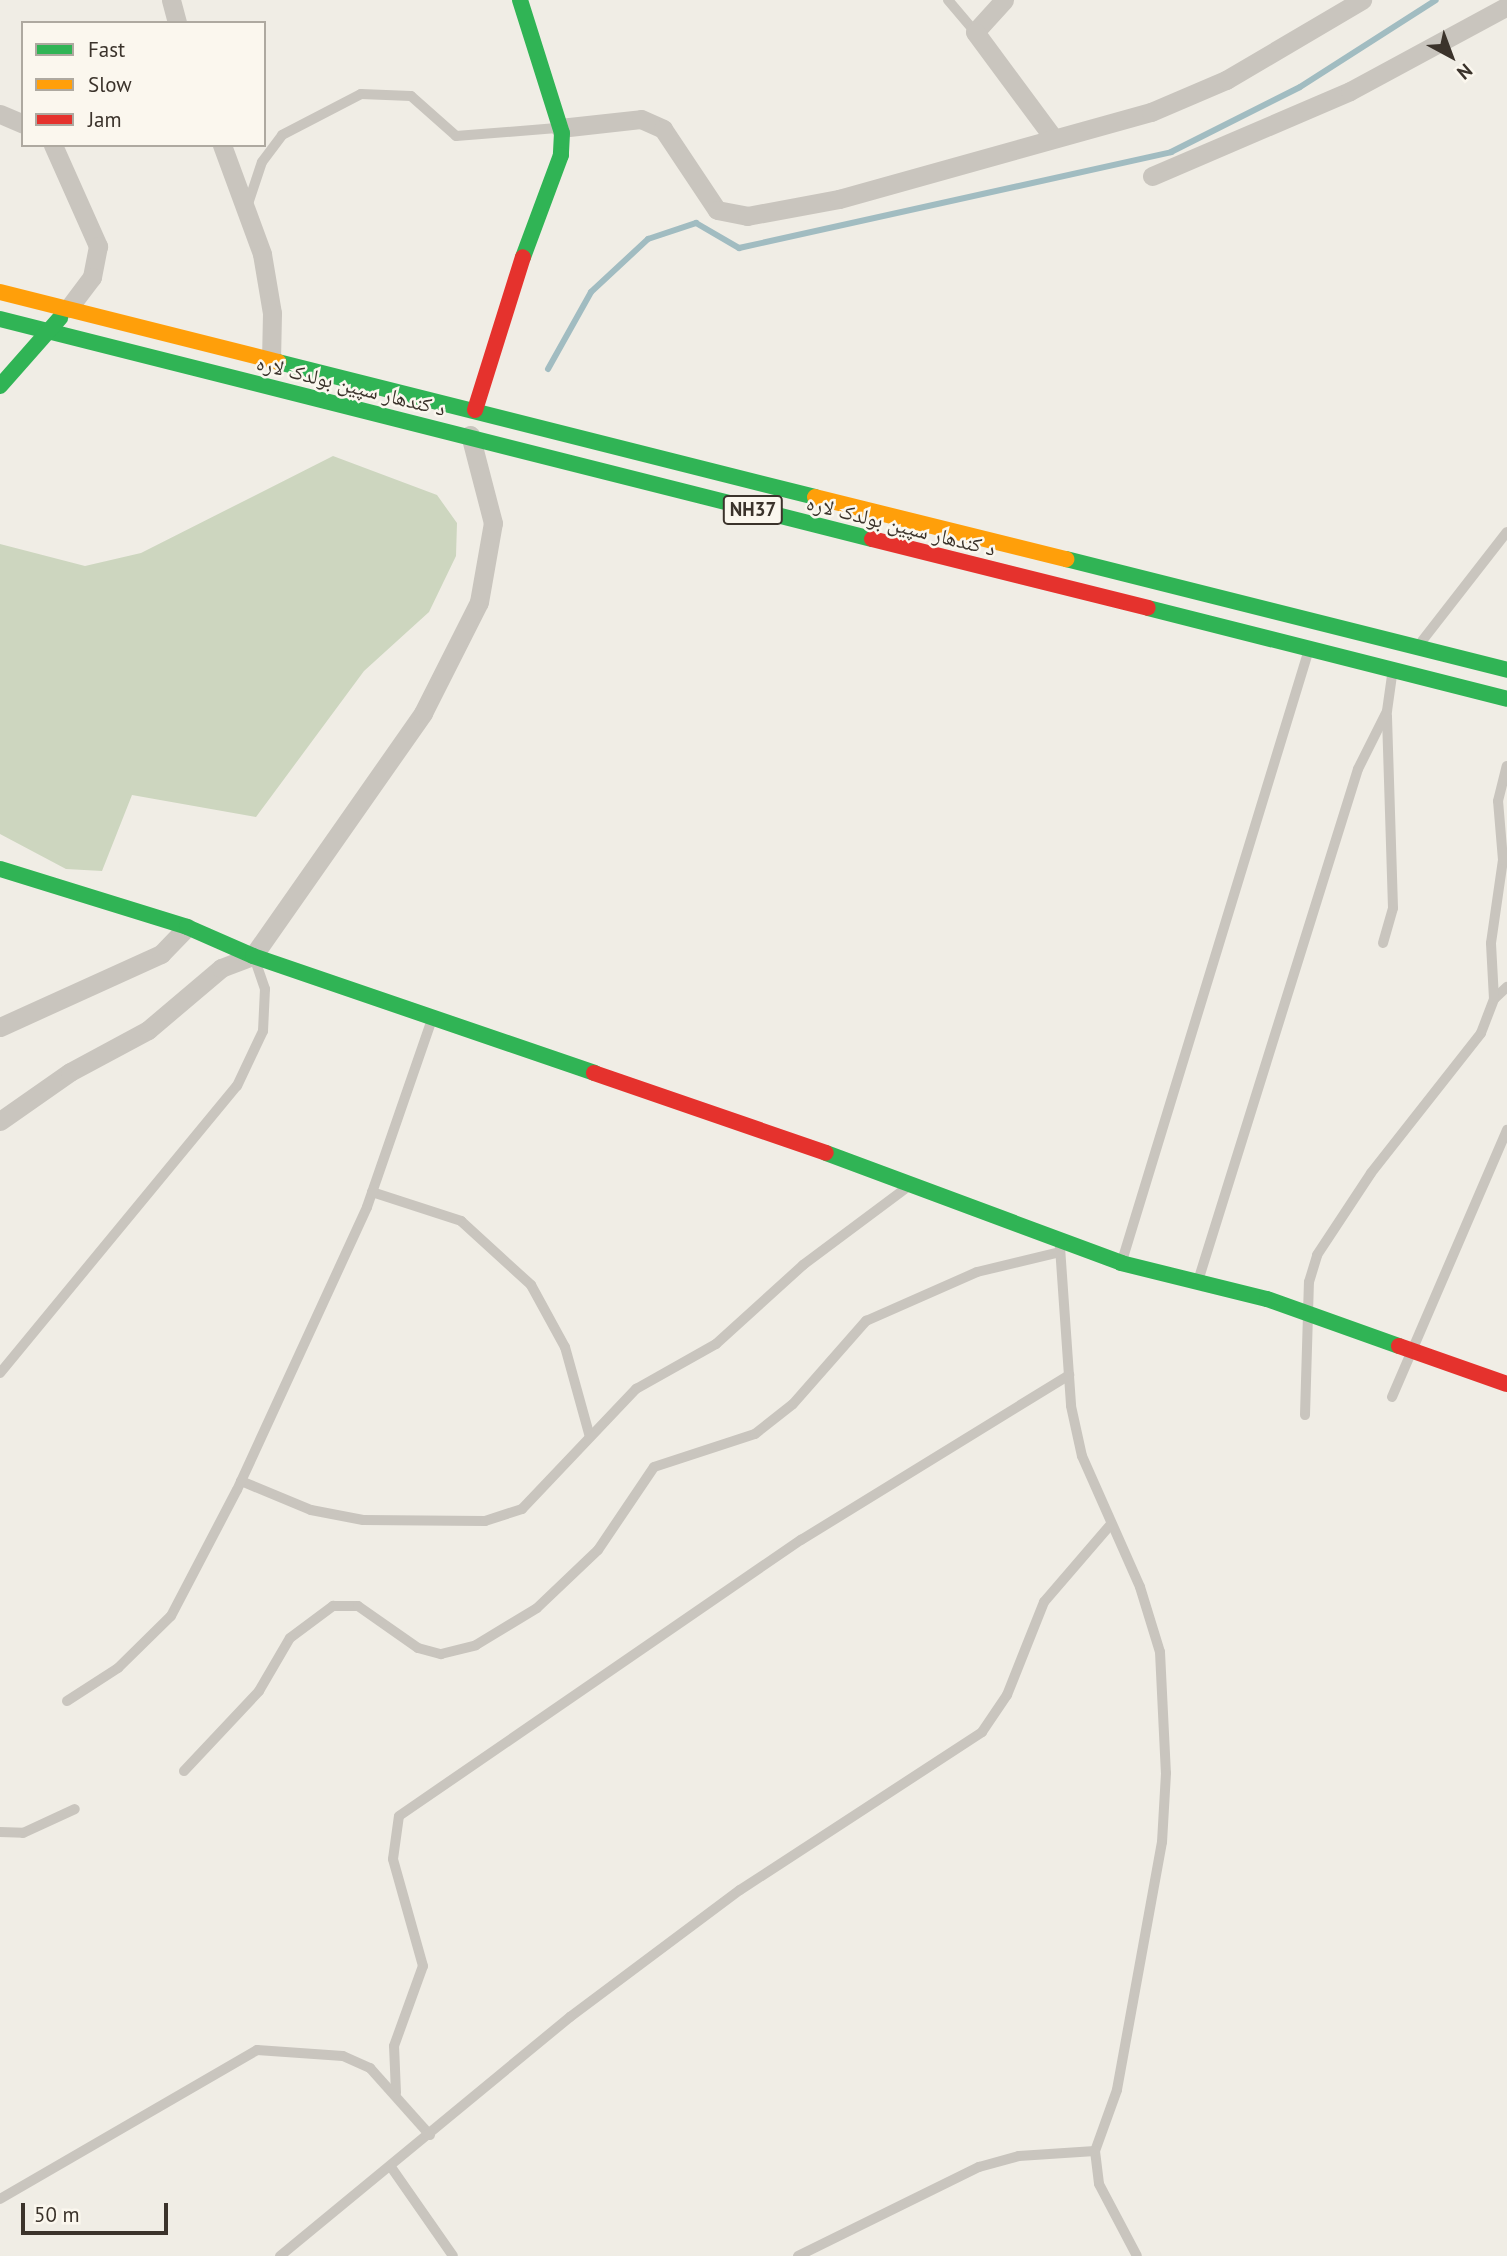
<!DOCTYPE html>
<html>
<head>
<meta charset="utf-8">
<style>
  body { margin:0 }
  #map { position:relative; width:1507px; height:2256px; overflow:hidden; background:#f0ede5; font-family:"PT Sans","Noto Naskh Arabic",sans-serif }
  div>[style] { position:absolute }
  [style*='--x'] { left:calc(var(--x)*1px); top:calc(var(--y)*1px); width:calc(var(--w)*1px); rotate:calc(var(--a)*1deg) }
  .green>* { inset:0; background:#cdd6bf }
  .stream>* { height:6px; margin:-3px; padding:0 3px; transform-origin:3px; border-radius:3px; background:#a1bcc1 }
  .lane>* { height:10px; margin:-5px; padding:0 5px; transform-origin:5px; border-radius:5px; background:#c9c5be }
  .street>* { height:19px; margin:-9.5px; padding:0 9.5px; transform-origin:9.5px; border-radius:9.5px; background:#c9c5be }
  .fast>* { height:16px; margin:-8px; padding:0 8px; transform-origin:8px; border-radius:8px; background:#30b455 }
  .slow>* { height:16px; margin:-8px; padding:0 8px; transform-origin:8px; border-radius:8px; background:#ff9f0a }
  .jam>* { height:16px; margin:-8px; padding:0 8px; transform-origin:8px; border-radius:8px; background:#e5322d }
  span { translate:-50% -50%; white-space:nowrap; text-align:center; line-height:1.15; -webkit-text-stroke:5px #fbf7ee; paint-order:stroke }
  .shield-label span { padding:2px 5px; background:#fbf7ee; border:2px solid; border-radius:5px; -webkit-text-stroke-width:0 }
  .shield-label { font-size:19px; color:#3b332b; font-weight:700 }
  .street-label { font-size:21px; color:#3b332b }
  .legend { position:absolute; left:21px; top:21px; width:245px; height:126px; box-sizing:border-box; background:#fbf7ee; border:2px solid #aea9a0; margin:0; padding:9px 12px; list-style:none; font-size:21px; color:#3b332b }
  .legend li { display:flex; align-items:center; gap:14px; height:35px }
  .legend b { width:35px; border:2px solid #aea9a0 }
  .north { position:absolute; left:1416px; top:21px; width:70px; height:70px; -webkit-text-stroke:5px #fbf7ee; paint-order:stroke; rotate:139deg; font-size:19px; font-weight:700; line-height:28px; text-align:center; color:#3b332b }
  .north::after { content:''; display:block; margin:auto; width:24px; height:32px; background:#3b332b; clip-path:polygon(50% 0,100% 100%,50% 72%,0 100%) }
  .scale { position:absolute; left:21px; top:2203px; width:147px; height:32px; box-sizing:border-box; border:4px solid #3b332b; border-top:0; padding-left:9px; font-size:21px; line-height:24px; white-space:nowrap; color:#3b332b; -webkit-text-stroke:5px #fbf7ee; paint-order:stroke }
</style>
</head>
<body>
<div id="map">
  <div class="green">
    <div style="clip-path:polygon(333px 456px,437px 495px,457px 523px,456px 556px,429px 612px,364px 671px,256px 817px,132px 795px,102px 871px,66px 869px,0 834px,0 544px,85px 566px,141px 553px)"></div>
  </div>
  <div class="stream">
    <div style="--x:548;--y:369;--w:88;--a:-60.8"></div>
    <div style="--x:591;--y:292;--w:78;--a:-42.9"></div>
    <div style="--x:648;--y:239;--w:51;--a:-18.4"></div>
    <div style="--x:696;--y:223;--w:50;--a:30.2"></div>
    <div style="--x:739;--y:248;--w:443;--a:-12.5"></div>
    <div style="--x:1171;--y:152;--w:144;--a:-26.7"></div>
    <div style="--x:1300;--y:87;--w:161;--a:-32.6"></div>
  </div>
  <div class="lane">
    <div style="--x:948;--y:0;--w:42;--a:49.8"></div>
    <div style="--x:247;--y:207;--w:47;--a:-71.6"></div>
    <div style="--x:262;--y:162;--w:34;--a:-53"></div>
    <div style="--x:282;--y:135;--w:89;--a:-27.4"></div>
    <div style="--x:361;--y:94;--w:50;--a:2.3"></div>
    <div style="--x:411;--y:96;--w:60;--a:41.6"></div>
    <div style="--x:456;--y:136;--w:101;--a:-4.5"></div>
    <div style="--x:1422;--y:641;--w:138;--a:-52.1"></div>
    <div style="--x:1383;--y:943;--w:36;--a:-74"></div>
    <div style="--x:1393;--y:908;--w:193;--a:-91.8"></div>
    <div style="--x:1494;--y:999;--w:18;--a:-43"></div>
    <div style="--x:372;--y:1192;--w:94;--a:18"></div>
    <div style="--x:461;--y:1221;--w:95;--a:42.4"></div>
    <div style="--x:531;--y:1285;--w:71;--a:61.3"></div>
    <div style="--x:565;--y:1347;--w:93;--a:74.5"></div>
    <div style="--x:1060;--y:1247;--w:159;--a:86"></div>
    <div style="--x:1071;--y:1406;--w:51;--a:77.6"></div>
    <div style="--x:1082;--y:1456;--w:143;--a:66.1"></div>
    <div style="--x:1140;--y:1587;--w:68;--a:72.9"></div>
    <div style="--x:1160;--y:1652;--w:121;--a:87.2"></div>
    <div style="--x:1166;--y:1773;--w:69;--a:93.3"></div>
    <div style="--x:1162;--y:1842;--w:252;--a:100.3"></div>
    <div style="--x:1117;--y:2090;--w:65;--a:109.8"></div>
    <div style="--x:1095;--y:2151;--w:33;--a:83"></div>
    <div style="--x:1099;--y:2184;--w:81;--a:62.2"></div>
    <div style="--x:1122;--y:1261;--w:633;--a:-73"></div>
    <div style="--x:1198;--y:1281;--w:536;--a:-72.65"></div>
    <div style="--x:1358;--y:769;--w:65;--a:-63.4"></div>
    <div style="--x:1387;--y:711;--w:34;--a:-82"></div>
    <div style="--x:0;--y:1373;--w:372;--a:-50.5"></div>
    <div style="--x:237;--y:1086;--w:61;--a:-64.7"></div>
    <div style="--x:263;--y:1031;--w:42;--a:-87.3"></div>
    <div style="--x:265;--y:989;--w:28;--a:-109"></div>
    <div style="--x:1392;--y:1397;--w:291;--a:-66.7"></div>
    <div style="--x:1305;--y:1415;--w:133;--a:-88.3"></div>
    <div style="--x:1309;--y:1282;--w:28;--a:-73"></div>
    <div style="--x:1317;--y:1255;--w:98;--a:-56.6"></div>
    <div style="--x:1371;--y:1173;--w:178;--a:-51.8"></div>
    <div style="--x:1481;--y:1033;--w:36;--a:-69"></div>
    <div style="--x:1494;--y:999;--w:56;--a:-93.1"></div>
    <div style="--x:1491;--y:943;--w:84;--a:-81.8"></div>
    <div style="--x:1503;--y:860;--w:59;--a:-94.8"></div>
    <div style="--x:1498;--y:801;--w:36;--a:-76"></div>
    <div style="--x:241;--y:1481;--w:76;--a:22.5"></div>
    <div style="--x:311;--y:1510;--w:53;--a:10.9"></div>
    <div style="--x:363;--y:1520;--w:122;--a:0.5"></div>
    <div style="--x:485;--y:1521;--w:39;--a:-18"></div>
    <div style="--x:522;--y:1509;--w:166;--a:-46.5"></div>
    <div style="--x:636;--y:1389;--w:92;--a:-29.4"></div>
    <div style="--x:716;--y:1344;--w:118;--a:-42.2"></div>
    <div style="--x:803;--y:1265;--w:132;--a:-36.7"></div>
    <div style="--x:67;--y:1701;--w:61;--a:-32.9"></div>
    <div style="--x:118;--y:1668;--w:74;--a:-44.5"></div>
    <div style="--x:171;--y:1616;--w:142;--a:-62.4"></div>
    <div style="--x:237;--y:1490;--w:311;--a:-65.3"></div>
    <div style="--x:367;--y:1207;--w:199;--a:-70.9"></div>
    <div style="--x:184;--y:1771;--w:110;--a:-46.8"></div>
    <div style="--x:259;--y:1691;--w:61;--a:-59.7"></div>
    <div style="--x:290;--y:1638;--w:54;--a:-36.7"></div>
    <div style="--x:333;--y:1606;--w:25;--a:0"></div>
    <div style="--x:358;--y:1606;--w:73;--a:35"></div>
    <div style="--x:418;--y:1648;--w:24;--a:15"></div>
    <div style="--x:441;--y:1654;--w:36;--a:-14"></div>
    <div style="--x:476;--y:1645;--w:71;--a:-31.2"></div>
    <div style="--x:537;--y:1608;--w:84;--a:-43.6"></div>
    <div style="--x:598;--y:1550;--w:100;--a:-56"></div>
    <div style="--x:654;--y:1467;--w:106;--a:-18.1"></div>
    <div style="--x:755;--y:1434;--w:48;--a:-38.3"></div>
    <div style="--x:793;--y:1404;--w:111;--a:-48.7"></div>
    <div style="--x:866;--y:1321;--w:121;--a:-23.8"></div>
    <div style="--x:977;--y:1272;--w:85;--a:-13.5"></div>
    <div style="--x:0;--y:1832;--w:23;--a:2"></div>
    <div style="--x:23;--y:1833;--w:57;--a:-24.8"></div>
    <div style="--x:396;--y:2093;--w:47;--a:-92.4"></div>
    <div style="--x:394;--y:2046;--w:85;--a:-70.1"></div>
    <div style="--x:423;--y:1966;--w:111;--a:-105.7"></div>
    <div style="--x:393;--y:1859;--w:43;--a:-82.1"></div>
    <div style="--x:399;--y:1816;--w:488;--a:-34.5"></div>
    <div style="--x:801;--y:1540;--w:315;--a:-31.6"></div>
    <div style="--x:391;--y:2167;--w:108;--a:55.1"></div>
    <div style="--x:0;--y:2199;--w:297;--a:-30.1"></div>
    <div style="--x:257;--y:2050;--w:86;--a:4"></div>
    <div style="--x:343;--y:2056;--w:30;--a:24"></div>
    <div style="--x:370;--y:2068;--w:90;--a:48.2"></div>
    <div style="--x:280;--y:2256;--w:376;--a:-39.5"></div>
    <div style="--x:570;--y:2017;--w:212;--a:-36.8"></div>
    <div style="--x:740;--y:1890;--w:289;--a:-33.1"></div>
    <div style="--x:982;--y:1732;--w:45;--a:-56"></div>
    <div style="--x:1007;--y:1695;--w:100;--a:-68.3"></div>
    <div style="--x:1044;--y:1602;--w:103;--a:-49.3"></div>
    <div style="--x:798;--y:2256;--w:202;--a:-26.2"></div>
    <div style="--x:979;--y:2167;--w:41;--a:-15.4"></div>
    <div style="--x:1019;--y:2156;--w:76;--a:-3.8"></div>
  </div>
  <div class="street">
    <div style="--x:171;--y:0;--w:24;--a:75"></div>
    <div style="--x:1004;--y:0;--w:43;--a:132.2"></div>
    <div style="--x:975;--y:32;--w:129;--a:53.5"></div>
    <div style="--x:0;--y:114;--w:25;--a:23"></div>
    <div style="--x:560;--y:128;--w:81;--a:-6.3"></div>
    <div style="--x:641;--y:119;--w:24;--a:24"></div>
    <div style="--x:663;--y:129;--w:97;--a:56.3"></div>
    <div style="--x:717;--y:210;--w:31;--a:11"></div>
    <div style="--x:747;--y:216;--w:94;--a:-10.5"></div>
    <div style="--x:839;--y:199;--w:324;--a:-15.6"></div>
    <div style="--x:1151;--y:112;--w:82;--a:-23.1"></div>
    <div style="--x:1226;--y:80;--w:158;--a:-30.5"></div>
    <div style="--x:53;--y:145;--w:111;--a:66"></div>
    <div style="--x:98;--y:246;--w:32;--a:101"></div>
    <div style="--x:92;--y:277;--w:39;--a:127"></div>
    <div style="--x:222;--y:145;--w:116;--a:69.8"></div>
    <div style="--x:262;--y:254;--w:60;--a:80.4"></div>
    <div style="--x:272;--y:313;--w:46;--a:91.2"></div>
    <div style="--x:1152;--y:176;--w:215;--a:-23.2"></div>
    <div style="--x:1350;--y:91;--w:179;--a:-28.4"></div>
    <div style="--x:0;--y:1027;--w:177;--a:-24.4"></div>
    <div style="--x:161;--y:954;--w:37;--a:-46"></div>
    <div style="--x:0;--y:1121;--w:85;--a:-35"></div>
    <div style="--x:70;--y:1072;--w:89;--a:-28.3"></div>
    <div style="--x:148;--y:1030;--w:96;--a:-40.3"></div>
    <div style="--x:221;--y:968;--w:34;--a:-21"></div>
    <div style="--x:253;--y:956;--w:297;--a:-55"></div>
    <div style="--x:423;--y:713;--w:124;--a:-63.2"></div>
    <div style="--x:479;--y:602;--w:80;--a:-80"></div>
    <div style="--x:493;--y:523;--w:91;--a:-104.6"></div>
  </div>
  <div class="fast">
    <div style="--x:520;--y:0;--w:139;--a:72.5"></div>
    <div style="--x:562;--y:133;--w:22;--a:93"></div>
    <div style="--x:561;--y:155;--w:109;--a:110.4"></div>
    <div style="--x:0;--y:319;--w:899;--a:14.16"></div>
    <div style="--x:278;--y:362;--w:554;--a:14.11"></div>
    <div style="--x:0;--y:386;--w:91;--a:-48.6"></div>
    <div style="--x:1066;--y:559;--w:455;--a:14.1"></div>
    <div style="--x:1148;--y:608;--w:370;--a:14.2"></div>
    <div style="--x:0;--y:869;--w:196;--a:17.2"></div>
    <div style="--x:187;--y:927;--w:72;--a:23.7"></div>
    <div style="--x:253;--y:956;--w:361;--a:18.9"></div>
    <div style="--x:826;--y:1153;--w:315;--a:20.4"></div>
    <div style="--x:1121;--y:1263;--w:150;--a:13.9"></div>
    <div style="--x:1267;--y:1299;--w:140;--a:19.6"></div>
  </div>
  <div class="slow">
    <div style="--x:0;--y:292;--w:287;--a:14.1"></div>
    <div style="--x:815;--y:497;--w:259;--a:13.9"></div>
  </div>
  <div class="jam">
    <div style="--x:475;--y:410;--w:160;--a:-72.6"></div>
    <div style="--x:872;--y:539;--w:284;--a:14"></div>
    <div style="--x:594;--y:1073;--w:245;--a:19"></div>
    <div style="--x:1399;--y:1346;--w:114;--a:19.4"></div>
  </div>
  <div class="shield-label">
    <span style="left:753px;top:510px">NH37</span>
  </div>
  <div class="street-label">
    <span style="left:351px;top:386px;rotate:14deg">د کندهار سپین بولدک لاره</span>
    <span style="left:901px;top:526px;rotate:14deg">د کندهار سپین بولدک لاره</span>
  </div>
  <ul class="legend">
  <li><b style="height:9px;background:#30b455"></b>Fast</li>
  <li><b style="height:9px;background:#ff9f0a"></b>Slow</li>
  <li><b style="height:9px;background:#e5322d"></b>Jam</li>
  </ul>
  <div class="north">N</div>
  <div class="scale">50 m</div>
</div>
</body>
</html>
